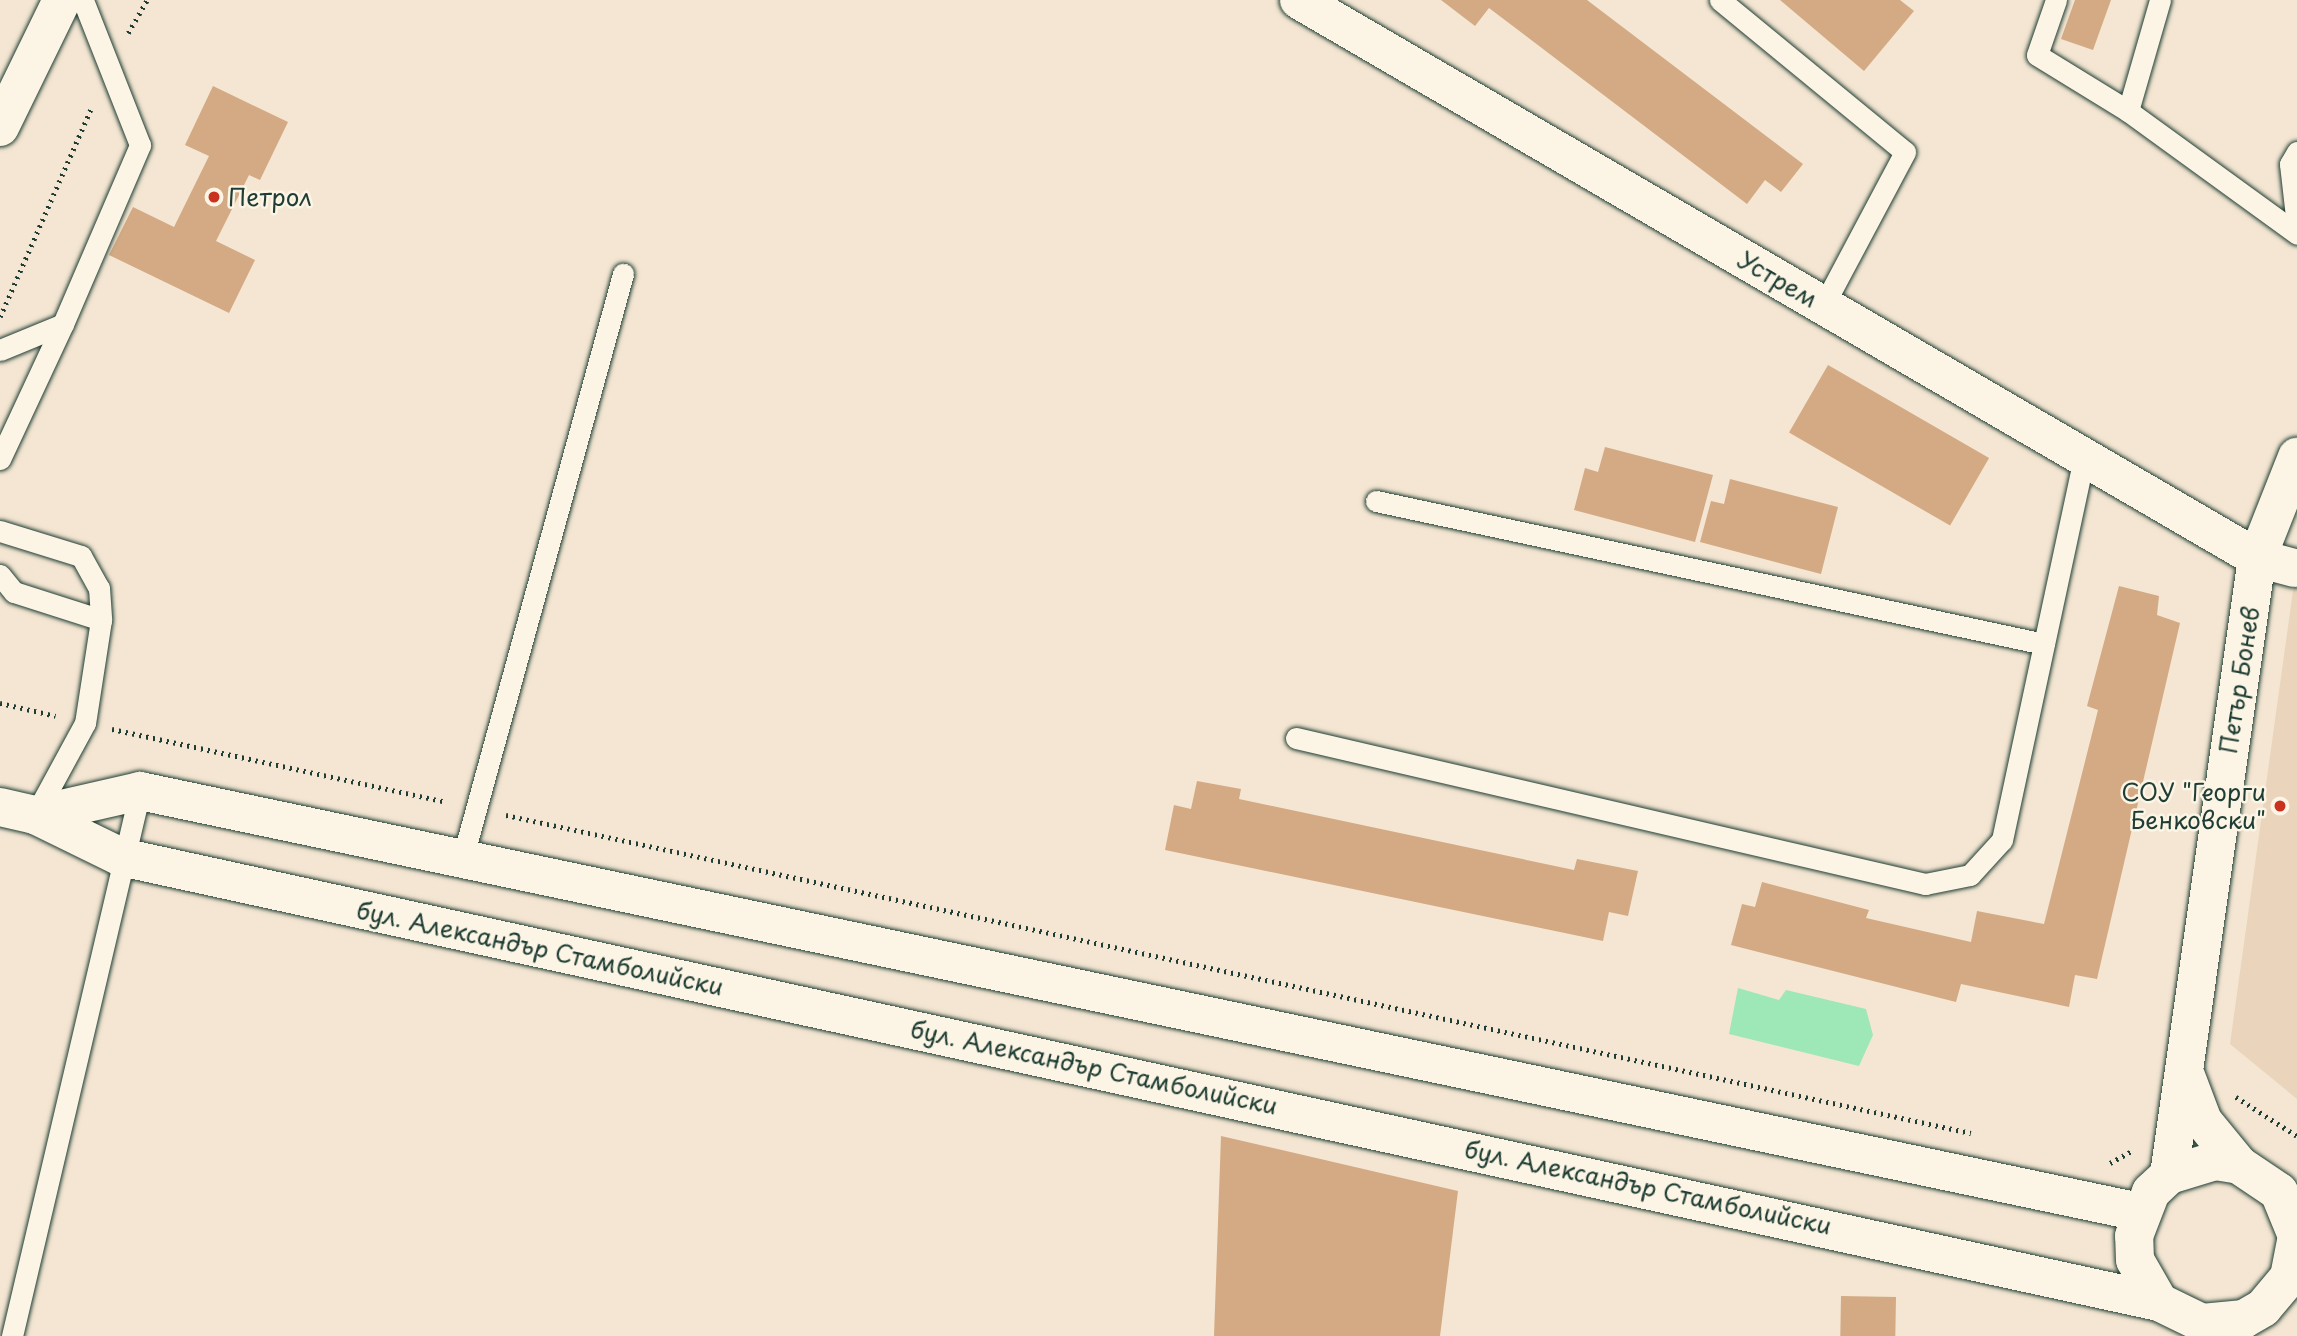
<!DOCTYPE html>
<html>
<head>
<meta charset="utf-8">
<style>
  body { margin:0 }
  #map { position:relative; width:2297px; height:1336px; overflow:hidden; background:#f4e6d2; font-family:"Playpen Sans",sans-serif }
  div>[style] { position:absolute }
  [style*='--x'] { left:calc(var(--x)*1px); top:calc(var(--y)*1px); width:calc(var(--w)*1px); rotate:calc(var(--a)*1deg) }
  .built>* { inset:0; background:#ead4bb }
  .green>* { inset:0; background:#9ee7b6 }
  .building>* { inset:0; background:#d3aa84; transform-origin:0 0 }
  .path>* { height:4.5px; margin-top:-2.25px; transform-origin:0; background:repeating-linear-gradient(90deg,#1f3d34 0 2px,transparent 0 7px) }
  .roads { filter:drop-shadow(0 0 2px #1f3d34) drop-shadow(0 0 2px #1f3d34) }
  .lane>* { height:21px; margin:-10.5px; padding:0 10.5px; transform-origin:10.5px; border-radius:10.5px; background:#fcf5e5 }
  .street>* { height:38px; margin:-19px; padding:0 19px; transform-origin:19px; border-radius:19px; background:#fcf5e5 }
  .secondary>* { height:38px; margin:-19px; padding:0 19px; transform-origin:19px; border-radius:19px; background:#fcf5e5 }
  .dots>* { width:19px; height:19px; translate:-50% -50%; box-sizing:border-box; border:4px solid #fcf5e5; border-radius:50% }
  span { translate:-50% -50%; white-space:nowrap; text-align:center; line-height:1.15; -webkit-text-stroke:5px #fcf5e5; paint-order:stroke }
  .poi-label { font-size:24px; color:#1f3d34 }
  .left { translate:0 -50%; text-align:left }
  .right { translate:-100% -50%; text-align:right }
  .street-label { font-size:24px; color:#1f3d34 }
</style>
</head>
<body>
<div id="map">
  <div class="built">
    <div style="clip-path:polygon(2297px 562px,2297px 1099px,2230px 1044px)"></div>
  </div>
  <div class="green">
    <div style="clip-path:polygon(1738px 988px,1779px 1000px,1786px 990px,1866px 1009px,1873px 1035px,1859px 1066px,1729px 1034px)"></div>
  </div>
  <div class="building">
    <div style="clip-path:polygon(1441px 0,1587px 0,1803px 164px,1781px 192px,1765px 180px,1747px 204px,1489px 8px,1475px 26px)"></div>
    <div style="clip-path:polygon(1780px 0,1900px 0,1914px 11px,1864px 71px)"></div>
    <div style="clip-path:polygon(2075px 0,2111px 0,2093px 50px,2061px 39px)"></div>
    <div style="clip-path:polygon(213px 86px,288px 122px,260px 180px,249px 175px,216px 241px,255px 260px,229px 313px,109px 255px,133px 207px,174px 227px,209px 156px,185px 145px)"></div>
    <div style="left:1828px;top:365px;width:186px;height:78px;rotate:30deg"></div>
    <div style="clip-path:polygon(1605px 447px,1713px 475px,1695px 542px,1574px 510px,1585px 468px,1598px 472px)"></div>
    <div style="clip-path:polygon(1730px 479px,1838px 507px,1821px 574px,1700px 542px,1711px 501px,1724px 504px)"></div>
    <div style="clip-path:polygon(2119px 586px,2159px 596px,2157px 615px,2180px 623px,2097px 979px,2075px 975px,2069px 1007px,1961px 984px,1956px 1002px,1731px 945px,1742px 904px,1755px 907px,1762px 882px,1869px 910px,1866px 918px,1971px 942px,1977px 911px,2044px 924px,2098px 710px,2087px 706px)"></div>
    <div style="clip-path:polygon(1197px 781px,1241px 789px,1239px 799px,1574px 870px,1577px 859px,1638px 871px,1628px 916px,1609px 912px,1603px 941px,1165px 850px,1174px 805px,1191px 809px)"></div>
    <div style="clip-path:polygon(1221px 1136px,1458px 1191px,1440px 1336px,1214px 1336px)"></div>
    <div style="left:1841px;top:1296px;width:55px;height:40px;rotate:1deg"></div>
  </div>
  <div class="path">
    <div style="--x:128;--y:33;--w:38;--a:-60"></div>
    <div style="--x:0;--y:317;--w:230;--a:-66.4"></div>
    <div style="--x:0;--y:703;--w:57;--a:13.1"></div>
    <div style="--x:112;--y:729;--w:342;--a:12.3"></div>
    <div style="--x:506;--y:815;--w:1499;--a:12.25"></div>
    <div style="--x:2236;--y:1097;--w:72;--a:32.6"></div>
    <div style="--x:2110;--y:1163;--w:25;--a:-29"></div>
  </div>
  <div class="roads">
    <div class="lane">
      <div style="--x:1720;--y:0;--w:239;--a:39.4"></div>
      <div style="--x:1905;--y:152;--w:174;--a:118"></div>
      <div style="--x:2056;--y:0;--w:58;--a:109.1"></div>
      <div style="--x:2037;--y:55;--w:107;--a:31.6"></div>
      <div style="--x:2128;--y:111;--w:209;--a:36"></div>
      <div style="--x:2128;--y:111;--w:116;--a:-73.9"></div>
      <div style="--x:2297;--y:152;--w:14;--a:120"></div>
      <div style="--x:2290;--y:164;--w:61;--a:83.5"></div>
      <div style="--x:0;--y:350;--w:68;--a:-22.4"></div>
      <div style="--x:63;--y:324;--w:195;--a:-66.7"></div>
      <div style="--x:140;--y:145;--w:156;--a:-111.5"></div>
      <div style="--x:0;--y:459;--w:149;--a:-65"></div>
      <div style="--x:1376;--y:501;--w:683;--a:12.08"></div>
      <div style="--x:0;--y:531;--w:85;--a:17.2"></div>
      <div style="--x:81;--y:556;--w:37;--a:61"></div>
      <div style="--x:99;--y:588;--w:32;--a:86"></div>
      <div style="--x:101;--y:620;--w:104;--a:98.8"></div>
      <div style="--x:85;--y:723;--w:105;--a:118.5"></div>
      <div style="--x:0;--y:575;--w:22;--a:51"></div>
      <div style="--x:14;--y:592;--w:91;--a:17.8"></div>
      <div style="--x:1296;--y:738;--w:646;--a:13.07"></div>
      <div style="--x:1925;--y:884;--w:46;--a:-11.3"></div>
      <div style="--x:1970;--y:875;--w:47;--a:-47.6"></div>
      <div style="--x:2002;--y:840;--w:392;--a:-77.9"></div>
      <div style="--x:462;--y:860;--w:608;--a:-74.64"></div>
      <div style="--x:12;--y:1336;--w:560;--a:-76.78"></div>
    </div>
    <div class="street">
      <div style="--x:1299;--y:0;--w:1109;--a:30.22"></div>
      <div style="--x:2257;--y:558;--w:39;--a:15"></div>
    </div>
    <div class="secondary">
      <div style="--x:0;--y:127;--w:141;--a:-64"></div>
      <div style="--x:0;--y:807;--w:36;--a:13"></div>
      <div style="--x:35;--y:815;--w:96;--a:26"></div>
      <div style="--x:121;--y:857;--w:2086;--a:12.32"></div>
      <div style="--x:35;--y:815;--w:108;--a:-12.9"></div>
      <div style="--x:140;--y:791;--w:2043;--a:11.89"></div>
      <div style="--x:2186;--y:1076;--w:48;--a:69.3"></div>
      <div style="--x:2203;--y:1121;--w:57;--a:50.7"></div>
      <div style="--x:2239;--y:1165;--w:48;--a:34"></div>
      <div style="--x:2279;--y:1192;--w:48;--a:67.8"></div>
      <div style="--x:2297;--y:1236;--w:42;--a:101"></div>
      <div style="--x:2289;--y:1277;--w:40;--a:130"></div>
      <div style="--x:2263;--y:1308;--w:22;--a:150"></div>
      <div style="--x:2244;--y:1319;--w:42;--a:174.6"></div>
      <div style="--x:2202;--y:1323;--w:48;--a:-154"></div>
      <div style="--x:2159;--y:1302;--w:48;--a:-119.7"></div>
      <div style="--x:2135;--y:1260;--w:24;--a:-92"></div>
      <div style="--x:2134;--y:1236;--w:47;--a:-68.9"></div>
      <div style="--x:2151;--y:1192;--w:25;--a:-43"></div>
      <div style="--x:2169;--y:1175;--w:48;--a:-16.9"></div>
      <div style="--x:2215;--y:1161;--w:24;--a:9"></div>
      <div style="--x:2169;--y:1175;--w:623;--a:-81.88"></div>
      <div style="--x:2257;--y:558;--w:109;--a:-68.4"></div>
    </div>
  </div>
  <div class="dots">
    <div style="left:214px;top:197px;background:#c8321e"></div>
    <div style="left:2280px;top:806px;background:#c8321e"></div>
  </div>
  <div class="poi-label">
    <span class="left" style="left:228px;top:197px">Петрол</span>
    <span class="right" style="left:2266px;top:806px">СОУ "Георги<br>Бенковски"</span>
  </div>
  <div class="street-label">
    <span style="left:1778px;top:279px;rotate:30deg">Устрем</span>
    <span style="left:2239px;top:680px;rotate:-81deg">Петър Бонев</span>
    <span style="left:540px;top:948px;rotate:12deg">бул. Александър Стамболийски</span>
    <span style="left:1094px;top:1067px;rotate:12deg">бул. Александър Стамболийски</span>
    <span style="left:1648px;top:1187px;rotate:12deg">бул. Александър Стамболийски</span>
  </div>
</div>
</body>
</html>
